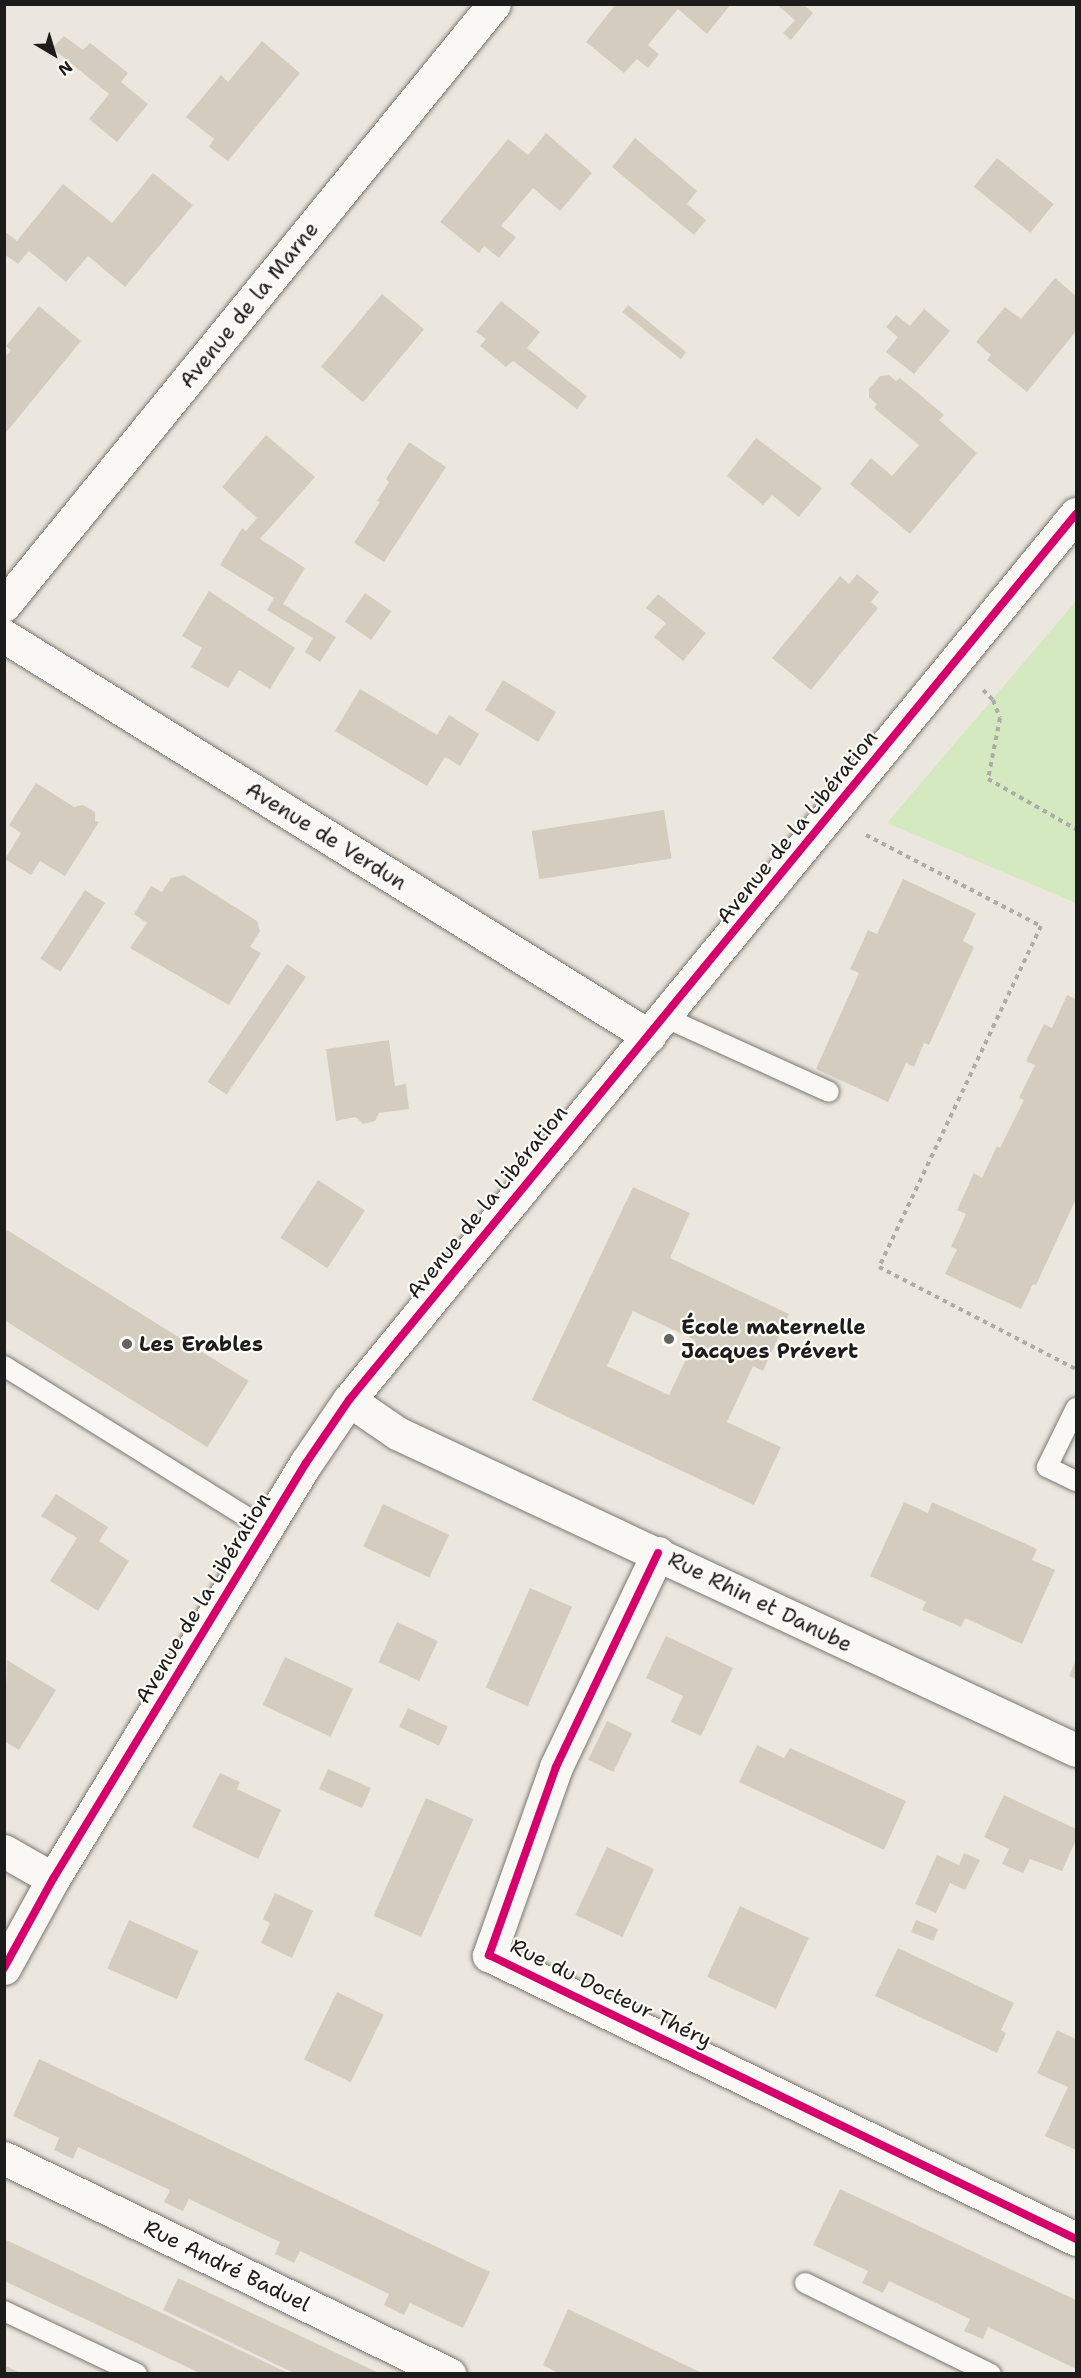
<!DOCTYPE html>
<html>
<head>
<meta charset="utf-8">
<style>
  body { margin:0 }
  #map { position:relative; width:1081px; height:2378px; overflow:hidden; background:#ece7de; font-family:"Shantell Sans",sans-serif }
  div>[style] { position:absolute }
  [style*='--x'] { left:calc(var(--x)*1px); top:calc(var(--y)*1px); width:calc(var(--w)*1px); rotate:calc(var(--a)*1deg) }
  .green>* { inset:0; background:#d4e9c0 }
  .building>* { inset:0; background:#d4cdbf; transform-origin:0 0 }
  .path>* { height:4px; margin-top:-2px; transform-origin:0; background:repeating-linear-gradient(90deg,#adaca9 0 4.5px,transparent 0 9px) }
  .roads { filter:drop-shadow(0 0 2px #7a7773) drop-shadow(0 0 2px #7a7773) }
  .lane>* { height:20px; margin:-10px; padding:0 10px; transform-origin:10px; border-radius:10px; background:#f9f8f5 }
  .street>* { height:33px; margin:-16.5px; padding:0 16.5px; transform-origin:16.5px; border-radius:16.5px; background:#f9f8f5 }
  .secondary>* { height:33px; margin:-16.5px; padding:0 16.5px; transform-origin:16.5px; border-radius:16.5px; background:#f9f8f5 }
  .cycleway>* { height:8px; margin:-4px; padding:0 4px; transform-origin:4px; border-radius:4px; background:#d6006c }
  .dots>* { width:16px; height:16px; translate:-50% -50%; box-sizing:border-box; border:3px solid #fdfcf7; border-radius:50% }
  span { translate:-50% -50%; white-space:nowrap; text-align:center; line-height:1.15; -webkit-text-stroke:4.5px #fdfcf7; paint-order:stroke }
  .street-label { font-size:21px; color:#1c1c1c }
  .poi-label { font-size:21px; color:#1c1c1c; font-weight:700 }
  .left { translate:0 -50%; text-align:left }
  .frame { position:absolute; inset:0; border:6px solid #1c1c1c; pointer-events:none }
  .north { position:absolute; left:24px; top:24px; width:60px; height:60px; -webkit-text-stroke:4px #fdfcf7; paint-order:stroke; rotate:142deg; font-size:16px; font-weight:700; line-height:24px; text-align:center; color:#1c1c1c }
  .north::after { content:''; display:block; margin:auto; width:21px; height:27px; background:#1c1c1c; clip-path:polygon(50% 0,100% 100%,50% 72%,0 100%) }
</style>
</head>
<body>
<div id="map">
  <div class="green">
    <div style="clip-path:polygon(1076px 601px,1076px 903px,887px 823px)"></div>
  </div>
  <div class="building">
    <div style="clip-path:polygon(616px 4px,731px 4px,707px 34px,678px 9px,648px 45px,659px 54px,648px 68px,637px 59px,624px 73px,586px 42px)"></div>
    <div style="clip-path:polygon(776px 4px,803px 4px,813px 13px,791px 40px,783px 33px,795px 20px)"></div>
    <div style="clip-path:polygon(64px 36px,83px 50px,90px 43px,128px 73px,121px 82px,148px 104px,117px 142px,89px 119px,109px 94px,52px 48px)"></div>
    <div style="clip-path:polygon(262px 41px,300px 73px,228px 161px,209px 147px,214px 139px,186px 117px,221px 75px,228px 82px)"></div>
    <div style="clip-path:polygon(546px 133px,592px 173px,560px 211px,533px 188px,501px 226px,516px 237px,499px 258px,484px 246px,479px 253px,440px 222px,508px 139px,528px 155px)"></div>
    <div style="clip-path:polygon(635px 138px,697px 191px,687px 204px,706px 220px,694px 235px,612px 167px)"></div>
    <div style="left:997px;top:158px;width:73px;height:37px;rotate:39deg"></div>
    <div style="clip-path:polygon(153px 173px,193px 205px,125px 287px,88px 256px,66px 282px,29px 251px,18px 264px,4px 254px,4px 231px,17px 241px,63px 184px,112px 223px)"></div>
    <div style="clip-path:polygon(1055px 278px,1076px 296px,1076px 331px,1027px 392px,987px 360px,991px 355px,976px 342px,1005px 307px,1021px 319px)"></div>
    <div style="left:382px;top:294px;width:55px;height:95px;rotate:40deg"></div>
    <div style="clip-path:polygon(501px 301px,540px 332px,527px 348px,587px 396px,577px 409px,513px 361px,506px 367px,480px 346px,486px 339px,476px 332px)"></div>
    <div style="left:628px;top:305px;width:75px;height:9px;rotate:39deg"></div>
    <div style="clip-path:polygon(39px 306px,81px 341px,4px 435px,4px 358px,11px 350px,6px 346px)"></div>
    <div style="clip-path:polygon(924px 309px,950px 331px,914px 374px,886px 352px,898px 337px,886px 327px,896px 315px,910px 326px)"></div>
    <div style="clip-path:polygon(889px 375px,896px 381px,900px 378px,944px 415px,939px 420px,977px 453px,910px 534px,850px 484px,871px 458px,892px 476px,919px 445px,874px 408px,877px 404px,869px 397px,869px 389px,880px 376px)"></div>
    <div style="clip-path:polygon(266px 435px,315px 477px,260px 539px,305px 568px,283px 604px,336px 637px,320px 662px,305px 652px,313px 638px,267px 610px,274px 598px,220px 565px,242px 528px,246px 531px,257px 518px,222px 487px)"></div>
    <div style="clip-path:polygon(756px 438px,822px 488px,799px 517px,772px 495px,763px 505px,727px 476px)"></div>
    <div style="clip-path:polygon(409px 442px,446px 467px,384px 562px,354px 543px,380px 502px,377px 501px,389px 482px,386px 479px)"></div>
    <div style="clip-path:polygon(857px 574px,879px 592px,871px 602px,878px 608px,811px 690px,772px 658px,840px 576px,849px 584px)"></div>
    <div style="clip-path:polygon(209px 591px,295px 648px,270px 689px,239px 670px,228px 688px,191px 667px,202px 648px,182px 636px)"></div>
    <div style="left:365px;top:593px;width:32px;height:35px;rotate:35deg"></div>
    <div style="clip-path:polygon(658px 594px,706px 633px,683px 661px,654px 637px,666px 623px,646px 608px)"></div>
    <div style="left:503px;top:680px;width:62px;height:35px;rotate:31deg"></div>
    <div style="clip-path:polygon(360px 689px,437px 735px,449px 715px,479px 734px,460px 766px,445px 757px,427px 786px,335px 731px)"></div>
    <div style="clip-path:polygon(36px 783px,74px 807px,83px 805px,95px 812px,95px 821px,99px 822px,65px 876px,40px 861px,31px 875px,5px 859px,21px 833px,9px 825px)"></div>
    <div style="left:664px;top:810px;width:49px;height:134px;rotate:81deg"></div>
    <div style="clip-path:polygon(184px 875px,257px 921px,260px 931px,250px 947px,261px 953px,229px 1005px,130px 948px,147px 923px,134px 914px,151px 886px,162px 892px,171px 878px)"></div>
    <div style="clip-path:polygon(903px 879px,976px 913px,963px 941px,974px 947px,929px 1045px,924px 1043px,914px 1067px,906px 1063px,888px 1102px,816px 1069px,859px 973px,850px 969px,859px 950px,868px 930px,877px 934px)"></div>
    <div style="left:85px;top:890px;width:24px;height:82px;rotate:33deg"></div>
    <div style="left:287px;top:964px;width:23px;height:142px;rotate:34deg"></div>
    <div style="clip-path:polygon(1067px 995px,1076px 999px,1076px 1199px,1036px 1285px,1033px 1284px,1021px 1309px,945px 1274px,957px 1249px,951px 1247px,966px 1214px,957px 1210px,974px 1173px,982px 1178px,997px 1146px,1000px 1148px,1024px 1100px,1019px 1098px,1035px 1065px,1026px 1061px,1044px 1024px,1052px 1028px)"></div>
    <div style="clip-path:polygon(389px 1040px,395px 1086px,406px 1084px,409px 1109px,379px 1113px,375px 1121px,363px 1124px,356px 1117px,336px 1121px,326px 1049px)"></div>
    <div style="left:318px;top:1180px;width:56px;height:69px;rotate:33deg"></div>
    <div style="clip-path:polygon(evenodd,633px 1187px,690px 1213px,670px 1258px,789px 1314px,763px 1371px,753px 1366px,727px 1422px,781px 1447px,754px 1505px,532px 1400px,633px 1187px,633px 1311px,695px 1340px,669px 1395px,607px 1366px,633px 1311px)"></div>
    <div style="left:7px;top:1230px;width:285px;height:78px;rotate:32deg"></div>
    <div style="clip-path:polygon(56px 1494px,108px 1527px,99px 1541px,129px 1561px,98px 1611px,50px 1581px,77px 1538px,41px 1516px)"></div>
    <div style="clip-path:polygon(904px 1502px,928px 1513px,932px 1502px,1037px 1549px,1032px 1560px,1055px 1570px,1022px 1644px,965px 1618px,961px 1627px,922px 1610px,926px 1602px,870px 1576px)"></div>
    <div style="left:383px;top:1504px;width:73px;height:47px;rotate:25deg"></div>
    <div style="left:530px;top:1588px;width:46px;height:109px;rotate:24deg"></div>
    <div style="left:397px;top:1622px;width:45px;height:44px;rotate:25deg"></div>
    <div style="clip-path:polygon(666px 1636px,733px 1668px,701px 1736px,671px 1722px,683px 1696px,646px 1678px)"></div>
    <div style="left:285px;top:1657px;width:75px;height:53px;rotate:25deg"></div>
    <div style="clip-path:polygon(7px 1660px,56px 1690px,19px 1750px,4px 1741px)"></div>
    <div style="clip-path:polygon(1076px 1660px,1076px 1679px,1069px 1676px)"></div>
    <div style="left:408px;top:1708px;width:44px;height:21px;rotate:25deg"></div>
    <div style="left:607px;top:1721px;width:28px;height:43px;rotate:26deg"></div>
    <div style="clip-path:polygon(757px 1745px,784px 1758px,790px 1748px,906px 1801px,884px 1850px,739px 1782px)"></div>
    <div style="left:328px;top:1769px;width:47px;height:22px;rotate:24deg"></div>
    <div style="clip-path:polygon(220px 1773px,240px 1782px,237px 1789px,281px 1810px,258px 1859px,192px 1827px)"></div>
    <div style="clip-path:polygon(1004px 1795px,1076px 1829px,1076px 1840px,1062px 1871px,1030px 1859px,1023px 1873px,1002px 1864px,1009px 1849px,984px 1837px)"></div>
    <div style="left:426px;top:1798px;width:52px;height:129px;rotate:24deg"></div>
    <div style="left:607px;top:1847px;width:52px;height:75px;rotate:25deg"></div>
    <div style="clip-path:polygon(964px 1853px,980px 1860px,965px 1890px,950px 1883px,936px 1913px,915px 1904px,937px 1855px,959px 1865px)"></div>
    <div style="clip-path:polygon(275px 1893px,313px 1911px,292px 1958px,261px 1943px,270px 1923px,263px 1919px)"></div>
    <div style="left:740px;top:1906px;width:76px;height:78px;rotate:25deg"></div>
    <div style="left:129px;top:1920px;width:76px;height:53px;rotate:24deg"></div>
    <div style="left:916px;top:1920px;width:24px;height:13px;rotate:22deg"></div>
    <div style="clip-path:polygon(898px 1948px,1014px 2003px,1001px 2030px,1006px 2033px,997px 2053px,875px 1996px)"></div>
    <div style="left:337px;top:1992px;width:52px;height:75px;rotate:26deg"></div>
    <div style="clip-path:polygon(1057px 2030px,1076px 2039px,1076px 2150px,1045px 2136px,1068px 2087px,1037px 2073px)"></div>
    <div style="clip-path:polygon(39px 2059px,490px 2272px,463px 2328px,410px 2303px,404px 2315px,384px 2305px,389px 2294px,300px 2251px,294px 2263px,275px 2254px,280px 2242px,189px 2199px,183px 2211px,176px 2208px,164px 2202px,170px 2190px,78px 2147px,73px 2159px,54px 2150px,59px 2138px,13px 2116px)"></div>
    <div style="clip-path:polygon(840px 2189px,1076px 2300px,1076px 2369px,988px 2327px,983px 2339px,964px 2331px,970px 2319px,889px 2281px,883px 2293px,862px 2283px,868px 2271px,813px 2245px)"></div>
    <div style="clip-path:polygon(4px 2239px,162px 2313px,290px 2374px,202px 2374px,4px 2281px)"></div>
    <div style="clip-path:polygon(178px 2278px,381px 2374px,296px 2374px,163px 2310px)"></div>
    <div style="clip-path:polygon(568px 2309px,704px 2374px,560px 2374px,543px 2365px)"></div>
    <div style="clip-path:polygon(4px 2365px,22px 2374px,4px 2374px)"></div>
  </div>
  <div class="path">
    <div style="--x:983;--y:690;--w:14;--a:45"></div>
    <div style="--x:993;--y:700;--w:19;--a:69"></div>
    <div style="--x:1000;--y:718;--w:62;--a:101.1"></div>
    <div style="--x:988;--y:779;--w:101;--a:29.6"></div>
    <div style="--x:866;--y:835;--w:197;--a:27.5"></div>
    <div style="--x:1041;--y:926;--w:378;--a:115.4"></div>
    <div style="--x:879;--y:1267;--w:222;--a:27.4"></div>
  </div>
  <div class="roads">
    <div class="lane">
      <div style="--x:664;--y:1017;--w:181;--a:24.4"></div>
      <div style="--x:4;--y:1366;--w:309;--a:31.9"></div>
      <div style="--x:1076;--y:1408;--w:66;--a:116.2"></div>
      <div style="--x:1047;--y:1467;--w:32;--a:26"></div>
      <div style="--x:805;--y:2283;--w:207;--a:26.1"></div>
      <div style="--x:4;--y:2311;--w:147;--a:25.3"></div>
    </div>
    <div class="street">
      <div style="--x:4;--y:605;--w:775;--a:-50.81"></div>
      <div style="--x:4;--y:636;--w:759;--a:31.81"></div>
      <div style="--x:349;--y:1400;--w:58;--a:34.5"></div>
      <div style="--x:397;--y:1433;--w:749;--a:25.03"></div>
      <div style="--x:658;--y:1553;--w:237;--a:115.5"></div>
      <div style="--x:556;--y:1767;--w:200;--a:109.6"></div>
      <div style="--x:489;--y:1955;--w:652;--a:25.82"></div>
      <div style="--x:4;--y:1851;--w:56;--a:29.7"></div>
      <div style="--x:4;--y:2158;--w:495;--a:25.9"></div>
    </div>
    <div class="secondary">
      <div style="--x:4;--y:1968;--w:102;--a:-61.2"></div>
      <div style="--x:53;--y:1879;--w:487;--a:-58.7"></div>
      <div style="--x:306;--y:1463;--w:76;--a:-55.7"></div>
      <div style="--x:349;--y:1400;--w:1146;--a:-50.63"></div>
    </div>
  </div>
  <div class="cycleway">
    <div style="--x:658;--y:1553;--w:237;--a:115.5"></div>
    <div style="--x:556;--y:1767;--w:200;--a:109.6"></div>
    <div style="--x:489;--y:1955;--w:652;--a:25.82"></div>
    <div style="--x:4;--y:1968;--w:102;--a:-61.2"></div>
    <div style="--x:53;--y:1879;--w:487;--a:-58.7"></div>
    <div style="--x:306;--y:1463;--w:76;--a:-55.7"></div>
    <div style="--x:349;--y:1400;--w:1146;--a:-50.63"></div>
  </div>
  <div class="dots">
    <div style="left:669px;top:1339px;background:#656360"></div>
    <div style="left:127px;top:1344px;background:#656360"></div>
  </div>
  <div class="street-label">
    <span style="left:249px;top:305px;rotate:-51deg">Avenue de la Marne</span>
    <span style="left:797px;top:827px;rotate:-51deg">Avenue de la Libération</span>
    <span style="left:326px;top:836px;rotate:32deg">Avenue de Verdun</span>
    <span style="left:487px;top:1202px;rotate:-51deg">Avenue de la Libération</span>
    <span style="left:203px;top:1598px;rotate:-59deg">Avenue de la Libération</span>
    <span style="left:760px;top:1602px;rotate:26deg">Rue Rhin et Danube</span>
    <span style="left:611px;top:1993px;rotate:26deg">Rue du Docteur Théry</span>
    <span style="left:227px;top:2266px;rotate:26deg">Rue André Baduel</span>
  </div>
  <div class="poi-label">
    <span class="left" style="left:681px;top:1339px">École maternelle<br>Jacques Prévert</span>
    <span class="left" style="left:139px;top:1344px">Les Erables</span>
  </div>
  <div class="frame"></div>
  <div class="north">N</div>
</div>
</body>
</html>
